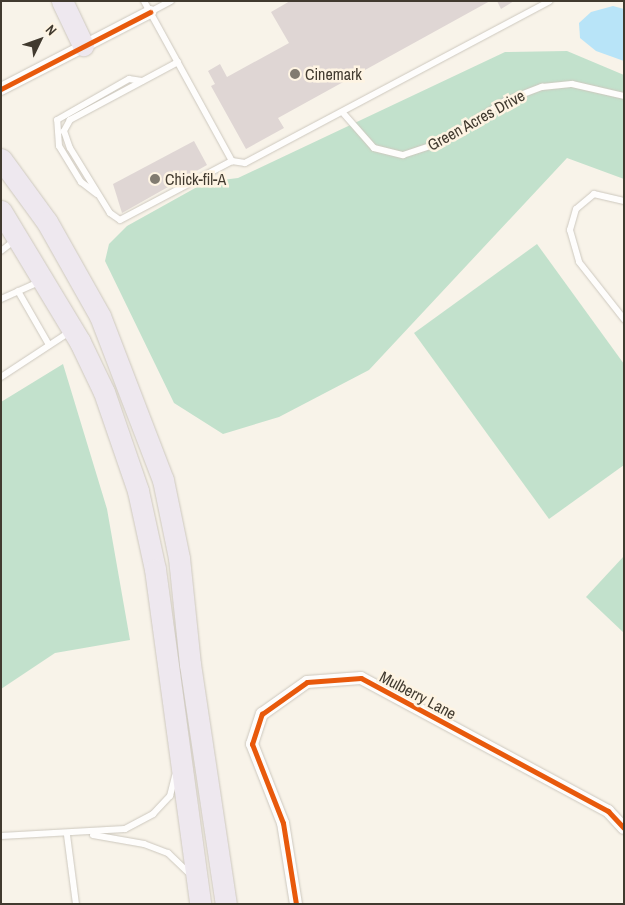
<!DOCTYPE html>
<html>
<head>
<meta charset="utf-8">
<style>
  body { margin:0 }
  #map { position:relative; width:625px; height:905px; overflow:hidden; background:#f8f3e9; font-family:"Archivo Narrow",sans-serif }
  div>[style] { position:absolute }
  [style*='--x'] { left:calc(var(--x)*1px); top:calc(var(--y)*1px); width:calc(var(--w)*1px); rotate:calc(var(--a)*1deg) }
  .green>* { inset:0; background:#c2e1cc }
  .water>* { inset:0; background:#b8e4f8 }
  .building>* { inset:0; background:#dfd6d4 }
  .roads { filter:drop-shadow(0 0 1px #cdc8be) drop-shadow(0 0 1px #cdc8be) }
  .service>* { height:6px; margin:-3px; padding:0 3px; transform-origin:3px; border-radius:3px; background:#fefdfc }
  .minor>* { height:12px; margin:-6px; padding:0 6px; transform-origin:6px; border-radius:6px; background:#fefdfc }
  .trunk>* { height:21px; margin:-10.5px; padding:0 10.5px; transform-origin:10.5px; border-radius:10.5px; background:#eee8ef }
  .cycleway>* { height:5px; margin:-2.5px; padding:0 2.5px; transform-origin:2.5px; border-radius:2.5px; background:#e8590c }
  .dots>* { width:14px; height:14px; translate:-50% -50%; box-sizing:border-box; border:2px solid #fef4e3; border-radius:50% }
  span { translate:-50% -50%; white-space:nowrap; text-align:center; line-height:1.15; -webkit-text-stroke:5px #fef4e3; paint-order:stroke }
  .poi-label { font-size:16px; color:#413a2f }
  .left { translate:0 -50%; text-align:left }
  .street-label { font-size:16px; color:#413a2f }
  .frame { position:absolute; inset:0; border:2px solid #413a2f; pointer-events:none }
  .north { position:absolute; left:15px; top:15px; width:50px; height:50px; -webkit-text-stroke:4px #fef4e3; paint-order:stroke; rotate:48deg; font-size:14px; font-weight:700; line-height:20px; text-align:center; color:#413a2f }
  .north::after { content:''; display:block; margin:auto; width:18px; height:22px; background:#413a2f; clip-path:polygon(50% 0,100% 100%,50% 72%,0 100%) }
</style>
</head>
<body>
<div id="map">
  <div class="green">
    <div style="clip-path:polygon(567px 51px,624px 75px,624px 179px,567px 158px,369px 370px,279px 417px,223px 434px,174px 403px,105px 261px,109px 244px,127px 226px,206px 182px,238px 178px,505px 52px)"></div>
    <div style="clip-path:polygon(537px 244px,624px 364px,624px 465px,549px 519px,414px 333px)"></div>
    <div style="clip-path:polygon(63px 364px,107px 509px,130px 640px,55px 653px,1px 689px,1px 402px)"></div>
    <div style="clip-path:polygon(624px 556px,624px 633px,586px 597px)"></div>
  </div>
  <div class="water">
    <div style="clip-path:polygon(613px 6px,624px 9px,624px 61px,596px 51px,580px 38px,579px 23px,591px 12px)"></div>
  </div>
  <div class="building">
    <div style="clip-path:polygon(290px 1px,490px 1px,278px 118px,284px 128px,246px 149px,211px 86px,215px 84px,208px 71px,220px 64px,227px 77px,289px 43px,271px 12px)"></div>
    <div style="clip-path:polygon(497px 1px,514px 1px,501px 9px)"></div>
    <div style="clip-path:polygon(194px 141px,207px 165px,122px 213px,113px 184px)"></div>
  </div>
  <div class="roads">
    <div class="service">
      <div style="--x:144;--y:1;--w:183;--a:61.2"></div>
      <div style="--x:232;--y:161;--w:13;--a:9"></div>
      <div style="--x:245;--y:163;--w:345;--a:-28"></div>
      <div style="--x:150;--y:12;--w:24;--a:-28"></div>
      <div style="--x:178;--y:62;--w:123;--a:151.8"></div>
      <div style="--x:70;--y:120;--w:13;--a:119"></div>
      <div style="--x:64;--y:131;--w:18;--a:71"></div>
      <div style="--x:70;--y:148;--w:76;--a:58.4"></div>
      <div style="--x:110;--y:213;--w:12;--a:35"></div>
      <div style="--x:120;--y:220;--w:127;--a:-27.8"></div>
      <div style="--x:344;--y:114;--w:45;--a:48.6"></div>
      <div style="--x:374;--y:148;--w:30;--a:14"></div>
      <div style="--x:403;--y:155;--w:41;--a:-18.4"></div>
      <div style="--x:442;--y:142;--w:75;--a:-33.1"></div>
      <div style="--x:505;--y:101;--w:40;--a:-21"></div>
      <div style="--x:542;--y:87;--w:30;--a:-6"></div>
      <div style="--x:572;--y:84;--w:53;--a:13"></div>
      <div style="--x:97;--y:194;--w:20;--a:-143"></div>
      <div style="--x:81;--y:182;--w:42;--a:-121.4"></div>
      <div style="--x:59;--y:146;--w:26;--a:-94"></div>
      <div style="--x:57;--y:120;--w:83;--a:-29.7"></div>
      <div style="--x:129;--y:79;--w:13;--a:9"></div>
      <div style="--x:624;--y:201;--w:31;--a:-167"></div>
      <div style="--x:594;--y:194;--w:23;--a:140"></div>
      <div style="--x:576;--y:209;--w:22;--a:106"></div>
      <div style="--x:570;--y:230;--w:33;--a:74"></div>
      <div style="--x:579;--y:262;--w:73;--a:51.7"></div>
      <div style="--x:1;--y:251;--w:18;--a:-38"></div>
      <div style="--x:18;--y:291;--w:62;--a:60.1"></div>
      <div style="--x:1;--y:299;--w:44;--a:-24.2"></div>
      <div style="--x:1;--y:377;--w:84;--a:-33.3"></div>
      <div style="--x:67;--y:835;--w:70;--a:82.6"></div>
      <div style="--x:93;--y:835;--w:52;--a:10"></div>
      <div style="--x:144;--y:844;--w:26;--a:21"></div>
      <div style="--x:168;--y:853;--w:28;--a:44"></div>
      <div style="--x:1;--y:836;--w:124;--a:-3.2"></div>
      <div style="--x:125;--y:829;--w:32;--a:-28"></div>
      <div style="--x:153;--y:814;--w:25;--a:-47"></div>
      <div style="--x:170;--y:796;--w:21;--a:-76"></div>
    </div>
    <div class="minor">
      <div style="--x:1;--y:89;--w:168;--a:-27.3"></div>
      <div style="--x:296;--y:904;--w:82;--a:-99.1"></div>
      <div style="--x:283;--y:823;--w:85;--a:-111.4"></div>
      <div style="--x:252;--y:744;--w:32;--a:-72"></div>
      <div style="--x:262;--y:714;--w:55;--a:-35.4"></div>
      <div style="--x:307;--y:682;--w:54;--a:-4.2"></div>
      <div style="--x:361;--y:678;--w:281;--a:28.3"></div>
      <div style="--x:608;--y:811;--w:23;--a:47"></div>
    </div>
    <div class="trunk">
      <div style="--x:62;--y:1;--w:49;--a:64.5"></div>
      <div style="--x:1;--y:159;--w:78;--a:53.9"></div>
      <div style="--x:47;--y:222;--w:108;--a:60.6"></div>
      <div style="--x:100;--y:316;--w:176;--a:69"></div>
      <div style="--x:163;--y:480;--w:80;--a:78.4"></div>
      <div style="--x:179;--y:558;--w:107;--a:84.1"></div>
      <div style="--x:190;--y:664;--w:243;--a:81.5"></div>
      <div style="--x:1;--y:211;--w:153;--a:58.9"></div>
      <div style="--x:80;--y:342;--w:55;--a:64.4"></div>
      <div style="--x:104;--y:392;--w:105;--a:71"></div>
      <div style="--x:138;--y:491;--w:80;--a:77.7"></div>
      <div style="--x:155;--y:569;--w:338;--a:82.3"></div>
    </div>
  </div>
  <div class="cycleway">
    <div style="--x:1;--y:89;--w:168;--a:-27.3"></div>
    <div style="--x:296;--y:904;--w:82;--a:-99.1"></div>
    <div style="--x:283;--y:823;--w:85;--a:-111.4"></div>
    <div style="--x:252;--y:744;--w:32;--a:-72"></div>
    <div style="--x:262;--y:714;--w:55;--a:-35.4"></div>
    <div style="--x:307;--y:682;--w:54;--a:-4.2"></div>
    <div style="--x:361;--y:678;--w:281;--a:28.3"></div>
    <div style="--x:608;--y:811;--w:23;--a:47"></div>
  </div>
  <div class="dots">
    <div style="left:295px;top:74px;background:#817b70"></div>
    <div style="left:155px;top:179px;background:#817b70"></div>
  </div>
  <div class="poi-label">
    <span class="left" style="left:305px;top:74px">Cinemark</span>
    <span class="left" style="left:165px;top:179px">Chick-fil-A</span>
  </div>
  <div class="street-label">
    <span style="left:476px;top:120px;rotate:-29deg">Green Acres Drive</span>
    <span style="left:418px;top:695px;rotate:28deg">Mulberry Lane</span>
  </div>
  <div class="frame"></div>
  <div class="north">N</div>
</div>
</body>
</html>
